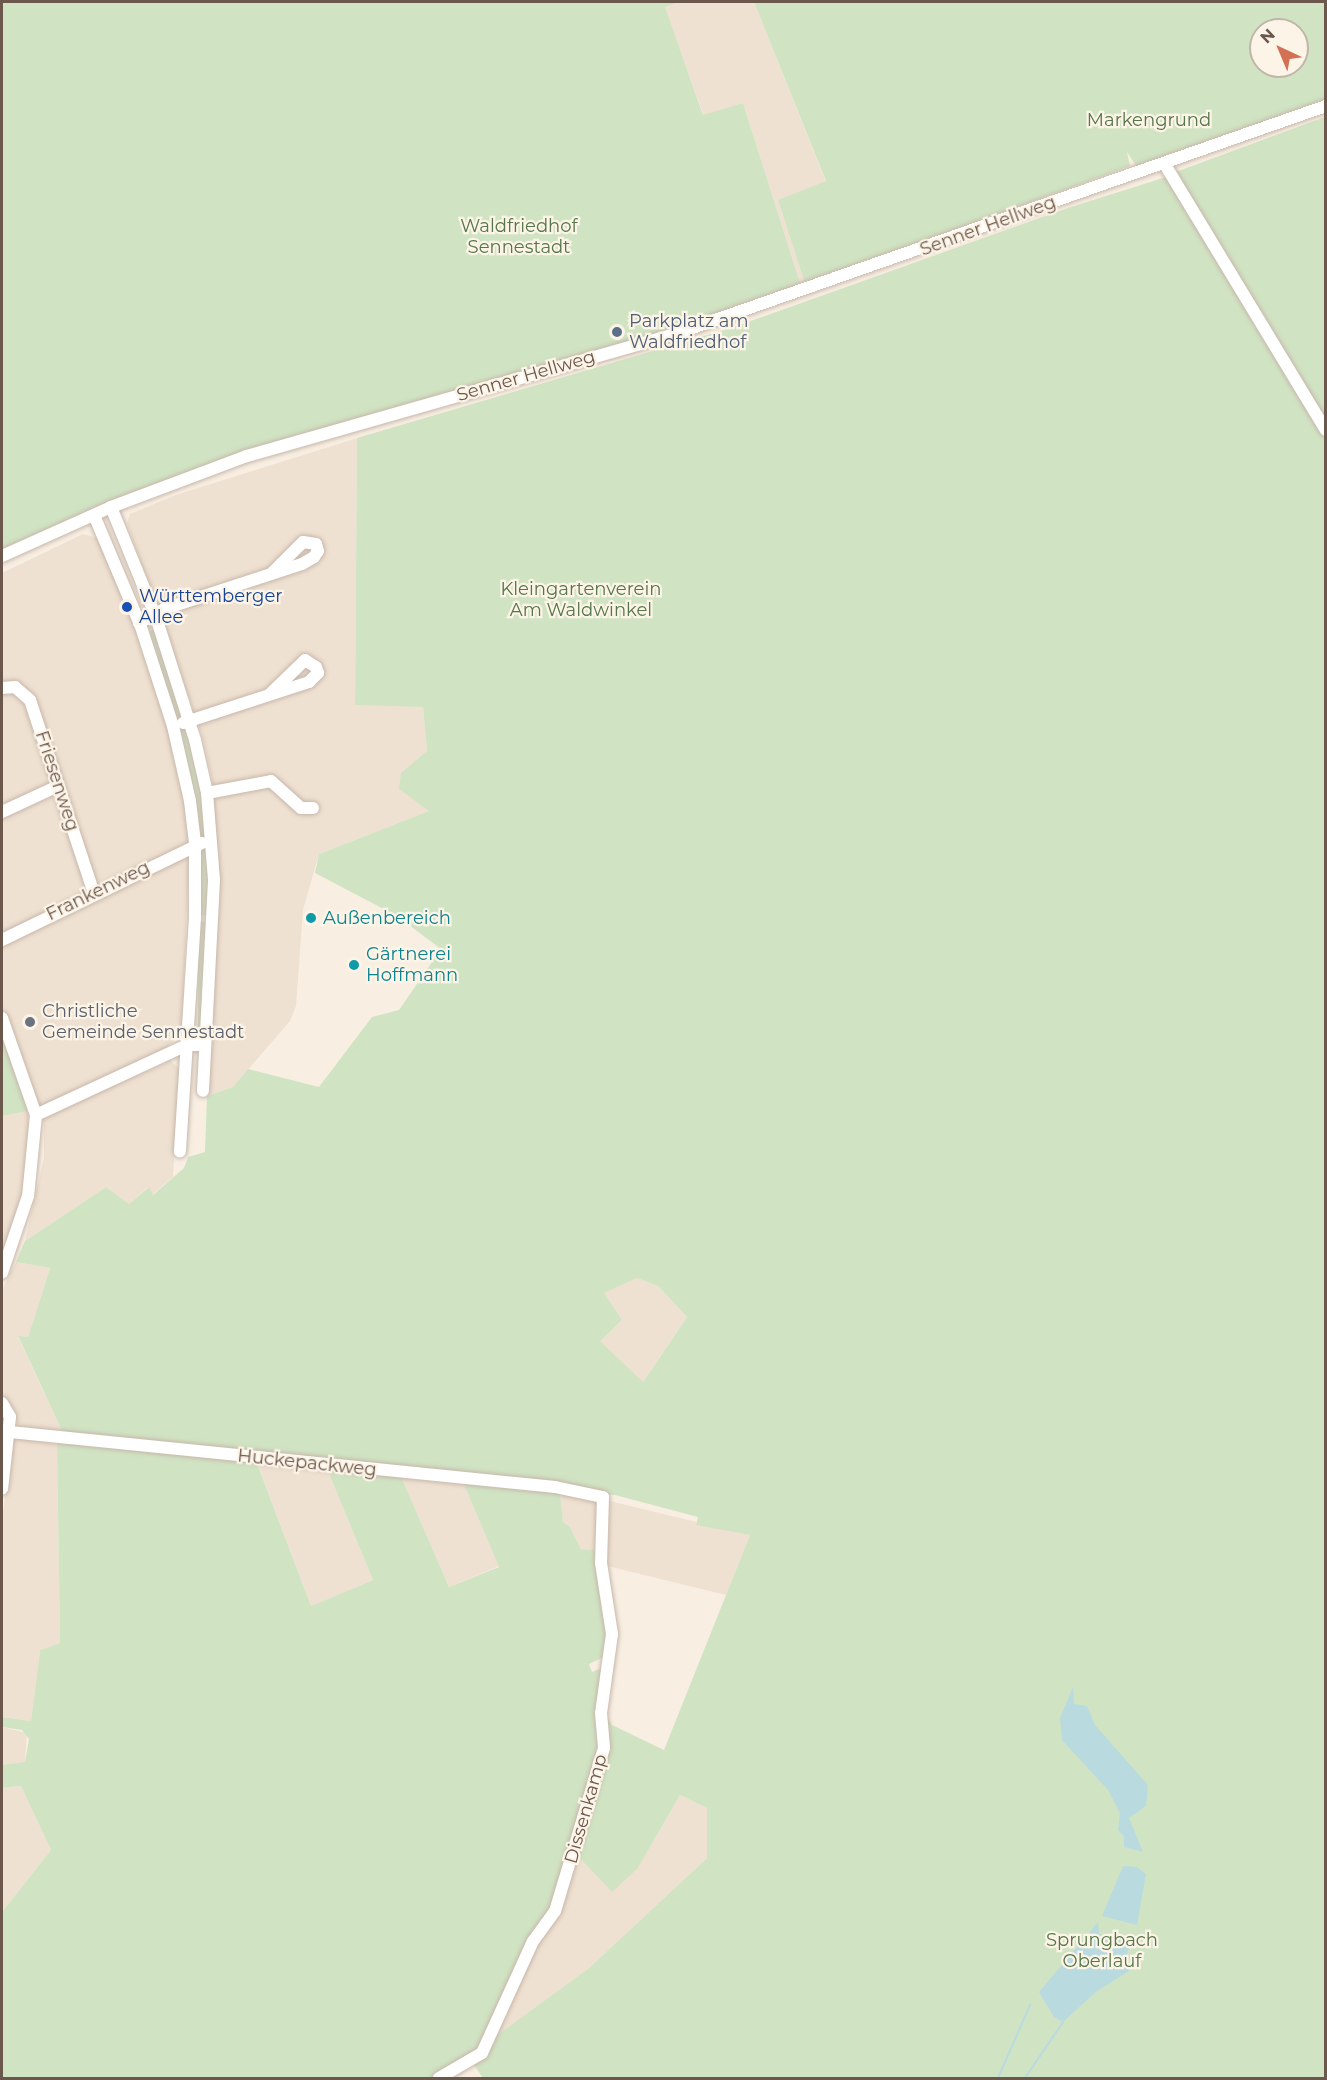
<!DOCTYPE html>
<html>
<head>
<meta charset="utf-8">
<style>
  body { margin:0 }
  #map { position:relative; width:1327px; height:2080px; overflow:hidden; background:#f8efe2; font-family:Montserrat,sans-serif }
  div>[style] { position:absolute }
  [style*='--x'] { left:calc(var(--x)*1px); top:calc(var(--y)*1px); width:calc(var(--w)*1px); rotate:calc(var(--a)*1deg) }
  .residential>* { inset:0; background:#efe1d1 }
  .green>* { inset:0; background:#d0e4c3; transform-origin:0 0 }
  .water>* { inset:0; background:#b9dadf }
  .stream>* { height:2px; margin:-1px; padding:0 1px; transform-origin:1px; border-radius:1px; background:#b9dadf }
  .roads { filter:drop-shadow(0 0 2px #c7b7ab) drop-shadow(0 0 2px #c7b7ab) }
  .minor>* { height:12px; margin:-6px; padding:0 6px; transform-origin:6px; border-radius:6px; background:#fff }
  .dots>* { width:16px; height:16px; translate:-50% -50%; box-sizing:border-box; border:3px solid #fcf4e7; border-radius:50% }
  span { translate:-50% -50%; white-space:nowrap; text-align:center; line-height:1.15; -webkit-text-stroke:4.5px #fcf4e7; paint-order:stroke }
  .park-label { font-size:18px; color:#567749 }
  .street-label { font-size:18px; color:#6c574c }
  .service-label { font-size:18px; color:#4e5e75 }
  .left { translate:0 -50%; text-align:left }
  .transit-label { font-size:18px; color:#164399 }
  .culture-label { font-size:18px; color:#0d838f }
  .worship-label { font-size:18px; color:#5b616d }
  .frame { position:absolute; inset:0; border:3px solid #6c574c; pointer-events:none }
  .north { position:absolute; left:1249px; top:18px; width:60px; height:60px; box-sizing:border-box; background:#fcf4e7; border:2px solid #c2b5a9; border-radius:50%; rotate:316deg; font-size:16px; font-weight:700; line-height:24px; text-align:center; color:#6c574c }
  .north::after { content:''; display:block; margin:auto; width:21px; height:27px; background:#d47155; clip-path:polygon(50% 0,100% 100%,50% 72%,0 100%) }
</style>
</head>
<body>
<div id="map">
  <div class="residential">
    <div style="clip-path:polygon(680px 2px,754px 2px,826px 182px,778px 200px,805px 284px,801px 286px,743px 103px,704px 116px,664px 7px)"></div>
    <div style="clip-path:polygon(357px 438px,355px 704px,423px 706px,427px 751px,401px 780px,429px 811px,319px 854px,303px 910px,296px 1006px,290px 1021px,233px 1087px,207px 1096px,219px 882px,213px 783px,202px 734px,127px 523px,130px 514px,176px 495px)"></div>
    <div style="clip-path:polygon(83px 534px,98px 538px,134px 624px,171px 737px,190px 826px,182px 1027px,178px 1037px,164px 1049px,40px 1107px,2px 1011px,2px 573px)"></div>
    <div style="clip-path:polygon(170px 1061px,179px 1068px,173px 1177px,152px 1195px,148px 1187px,129px 1204px,106px 1187px,25px 1241px,44px 1158px,44px 1116px)"></div>
    <div style="clip-path:polygon(28px 1111px,29px 1151px,23px 1191px,2px 1260px,2px 1116px)"></div>
    <div style="clip-path:polygon(16px 1262px,50px 1268px,28px 1337px,18px 1337px,64px 1435px,19px 1429px,14px 1409px,2px 1397px,2px 1290px)"></div>
    <div style="clip-path:polygon(637px 1278px,658px 1286px,687px 1317px,642px 1383px,599px 1341px,622px 1320px,603px 1293px)"></div>
    <div style="clip-path:polygon(19px 1438px,57px 1444px,60px 1643px,40px 1650px,31px 1721px,2px 1717px,2px 1520px,12px 1442px)"></div>
    <div style="clip-path:polygon(257px 1462px,327px 1469px,373px 1580px,311px 1606px)"></div>
    <div style="clip-path:polygon(400px 1476px,463px 1482px,499px 1566px,449px 1587px)"></div>
    <div style="clip-path:polygon(560px 1492px,595px 1497px,599px 1506px,597px 1550px,581px 1549px,570px 1527px,563px 1522px)"></div>
    <div style="clip-path:polygon(610px 1501px,750px 1535px,726px 1595px,603px 1565px,606px 1504px)"></div>
    <div style="clip-path:polygon(2px 1727px,27px 1733px,25px 1763px,2px 1765px)"></div>
    <div style="clip-path:polygon(21px 1786px,51px 1850px,2px 1912px,2px 1788px)"></div>
    <div style="clip-path:polygon(680px 1795px,707px 1808px,707px 1858px,589px 1968px,491px 2040px,577px 1855px,638px 1868px)"></div>
  </div>
  <div class="green">
    <div style="clip-path:polygon(2px 2px,680px 2px,665px 7px,703px 115px,743px 103px,801px 286px,680px 326px,247px 451px,147px 487px,2px 551px)"></div>
    <div style="clip-path:polygon(evenodd,754px 2px,1325px 2px,1325px 100px,1137px 167px,1127px 152px,1130px 166px,805px 284px,778px 200px,826px 181px,754px 2px,1261px 30px,1297px 30px,1297px 66px,1261px 66px,1261px 30px)"></div>
    <div style="clip-path:polygon(1325px 117px,1325px 422px,1173px 173px)"></div>
    <div style="clip-path:polygon(evenodd,1166px 177px,1325px 437px,1325px 2078px,483px 2078px,474px 2065px,450px 2078px,2px 2078px,2px 1912px,51px 1850px,21px 1786px,2px 1788px,2px 1765px,25px 1762px,29px 1739px,22px 1730px,2px 1727px,2px 1717px,31px 1721px,40px 1650px,60px 1643px,57px 1444px,64px 1435px,18px 1336px,28px 1337px,50px 1268px,16px 1262px,25px 1241px,106px 1187px,129px 1204px,149px 1187px,153px 1195px,184px 1168px,188px 1157px,205px 1152px,207px 1096px,233px 1087px,248px 1069px,319px 1087px,372px 1017px,399px 1010px,441px 949px,397px 916px,315px 873px,319px 854px,429px 811px,399px 789px,401px 773px,427px 751px,423px 707px,355px 705px,357px 438px,731px 328px,1068px 208px,1166px 177px,637px 1278px,658px 1286px,687px 1317px,643px 1382px,600px 1341px,622px 1320px,604px 1293px,637px 1278px,1166px 177px,257px 1463px,327px 1469px,373px 1580px,311px 1606px,257px 1463px,1166px 177px,401px 1477px,463px 1482px,499px 1567px,449px 1587px,401px 1477px,1166px 177px,560px 1492px,615px 1495px,698px 1517px,696px 1525px,750px 1535px,664px 1750px,612px 1725px,605px 1713px,613px 1664px,592px 1672px,589px 1664px,606px 1656px,609px 1633px,597px 1550px,581px 1549px,570px 1527px,563px 1522px,560px 1492px,1166px 177px,680px 1795px,707px 1808px,707px 1858px,589px 1968px,492px 2039px,577px 1855px,612px 1892px,638px 1868px,680px 1795px)"></div>
    <div style="left:155px;top:629px;width:91px;height:11px;rotate:71deg"></div>
    <div style="left:188px;top:727px;width:110px;height:11px;rotate:79deg"></div>
    <div style="clip-path:polygon(208px 847px,208px 916px,198px 914px,199px 848px)"></div>
    <div style="left:198px;top:922px;width:10px;height:105px"></div>
    <div style="clip-path:polygon(2px 1032px,28px 1111px,2px 1116px)"></div>
  </div>
  <div class="water">
    <div style="clip-path:polygon(1073px 1687px,1074px 1704px,1087px 1706px,1095px 1725px,1148px 1785px,1146px 1806px,1129px 1818px,1143px 1852px,1124px 1847px,1124px 1836px,1118px 1830px,1120px 1813px,1108px 1790px,1062px 1740px,1060px 1718px)"></div>
    <div style="clip-path:polygon(1123px 1866px,1137px 1867px,1146px 1874px,1137px 1925px,1102px 1916px)"></div>
    <div style="clip-path:polygon(1098px 1922px,1099px 1934px,1131px 1941px,1125px 1961px,1129px 1971px,1097px 1991px,1063px 2022px,1054px 2017px,1039px 1992px)"></div>
  </div>
  <div class="stream">
    <div style="--x:998;--y:2078;--w:80;--a:-66.3"></div>
    <div style="--x:1025;--y:2078;--w:68;--a:-55.8"></div>
  </div>
  <div class="roads">
    <div class="minor">
      <div style="--x:1164;--y:163;--w:312;--a:58.8"></div>
      <div style="--x:111;--y:507;--w:119;--a:67.8"></div>
      <div style="--x:156;--y:617;--w:129;--a:72.4"></div>
      <div style="--x:195;--y:740;--w:54;--a:77.2"></div>
      <div style="--x:207;--y:793;--w:87;--a:85.4"></div>
      <div style="--x:214;--y:880;--w:211;--a:93"></div>
      <div style="--x:94;--y:515;--w:121;--a:67.2"></div>
      <div style="--x:141;--y:627;--w:104;--a:72.1"></div>
      <div style="--x:173;--y:726;--w:77;--a:77.2"></div>
      <div style="--x:190;--y:801;--w:42;--a:83.2"></div>
      <div style="--x:195;--y:843;--w:75;--a:90"></div>
      <div style="--x:195;--y:918;--w:234;--a:93.7"></div>
      <div style="--x:2;--y:556;--w:120;--a:-24.2"></div>
      <div style="--x:111;--y:507;--w:145;--a:-20.6"></div>
      <div style="--x:247;--y:456;--w:448;--a:-15.9"></div>
      <div style="--x:678;--y:333;--w:687;--a:-19.31"></div>
      <div style="--x:139;--y:623;--w:29;--a:-29"></div>
      <div style="--x:164;--y:609;--w:145;--a:-18.1"></div>
      <div style="--x:302;--y:564;--w:14;--a:-30"></div>
      <div style="--x:314;--y:557;--w:7;--a:-56"></div>
      <div style="--x:318;--y:551;--w:7;--a:-106"></div>
      <div style="--x:316;--y:544;--w:13;--a:-171"></div>
      <div style="--x:303;--y:542;--w:45;--a:135"></div>
      <div style="--x:2;--y:688;--w:13;--a:-4"></div>
      <div style="--x:15;--y:687;--w:20;--a:41"></div>
      <div style="--x:30;--y:700;--w:204;--a:71.7"></div>
      <div style="--x:183;--y:723;--w:133;--a:-18"></div>
      <div style="--x:309;--y:682;--w:13;--a:-45"></div>
      <div style="--x:318;--y:673;--w:6;--a:-108"></div>
      <div style="--x:316;--y:667;--w:13;--a:-148"></div>
      <div style="--x:305;--y:660;--w:49;--a:135.8"></div>
      <div style="--x:207;--y:793;--w:65;--a:-10.6"></div>
      <div style="--x:271;--y:781;--w:40;--a:42"></div>
      <div style="--x:301;--y:808;--w:12;--a:0"></div>
      <div style="--x:2;--y:812;--w:62;--a:-24.9"></div>
      <div style="--x:2;--y:940;--w:222;--a:-25.9"></div>
      <div style="--x:2;--y:1018;--w:103;--a:70.7"></div>
      <div style="--x:36;--y:1115;--w:81;--a:95.6"></div>
      <div style="--x:28;--y:1196;--w:81;--a:108.7"></div>
      <div style="--x:36;--y:1115;--w:166;--a:-24.9"></div>
      <div style="--x:187;--y:1045;--w:18;--a:0"></div>
      <div style="--x:2;--y:1403;--w:16;--a:60"></div>
      <div style="--x:10;--y:1417;--w:72;--a:96.3"></div>
      <div style="--x:10;--y:1432;--w:548;--a:5.76"></div>
      <div style="--x:555;--y:1487;--w:49;--a:11.8"></div>
      <div style="--x:603;--y:1497;--w:66;--a:91.7"></div>
      <div style="--x:601;--y:1563;--w:72;--a:81.2"></div>
      <div style="--x:612;--y:1634;--w:80;--a:97.9"></div>
      <div style="--x:601;--y:1713;--w:35;--a:85"></div>
      <div style="--x:604;--y:1748;--w:170;--a:106.7"></div>
      <div style="--x:555;--y:1911;--w:37;--a:126"></div>
      <div style="--x:533;--y:1941;--w:123;--a:114.5"></div>
      <div style="--x:482;--y:2053;--w:50;--a:149.8"></div>
    </div>
  </div>
  <div class="dots">
    <div style="left:617px;top:332px;background:#5c6f8a"></div>
    <div style="left:127px;top:607px;background:#1a4fb4"></div>
    <div style="left:311px;top:918px;background:#0f9aa8"></div>
    <div style="left:354px;top:965px;background:#0f9aa8"></div>
    <div style="left:30px;top:1022px;background:#6b7280"></div>
  </div>
  <div class="park-label">
    <span style="left:1149px;top:120px">Markengrund</span>
    <span style="left:519px;top:237px">Waldfriedhof<br>Sennestadt</span>
    <span style="left:581px;top:600px">Kleingartenverein<br>Am Waldwinkel</span>
    <span style="left:1102px;top:1951px">Sprungbach<br>Oberlauf</span>
  </div>
  <div class="street-label">
    <span style="left:988px;top:226px;rotate:-20deg">Senner Hellweg</span>
    <span style="left:526px;top:376px;rotate:-16deg">Senner Hellweg</span>
    <span style="left:57px;top:781px;rotate:72deg">Friesenweg</span>
    <span style="left:98px;top:891px;rotate:-26deg">Frankenweg</span>
    <span style="left:307px;top:1463px;rotate:6deg">Huckepackweg</span>
    <span style="left:586px;top:1809px;rotate:-74deg">Dissenkamp</span>
  </div>
  <div class="service-label">
    <span class="left" style="left:629px;top:332px">Parkplatz am<br>Waldfriedhof</span>
  </div>
  <div class="transit-label">
    <span class="left" style="left:139px;top:607px">Württemberger<br>Allee</span>
  </div>
  <div class="culture-label">
    <span class="left" style="left:323px;top:918px">Außenbereich</span>
    <span class="left" style="left:366px;top:965px">Gärtnerei<br>Hoffmann</span>
  </div>
  <div class="worship-label">
    <span class="left" style="left:42px;top:1022px">Christliche<br>Gemeinde Sennestadt</span>
  </div>
  <div class="frame"></div>
  <div class="north">N</div>
</div>
</body>
</html>
